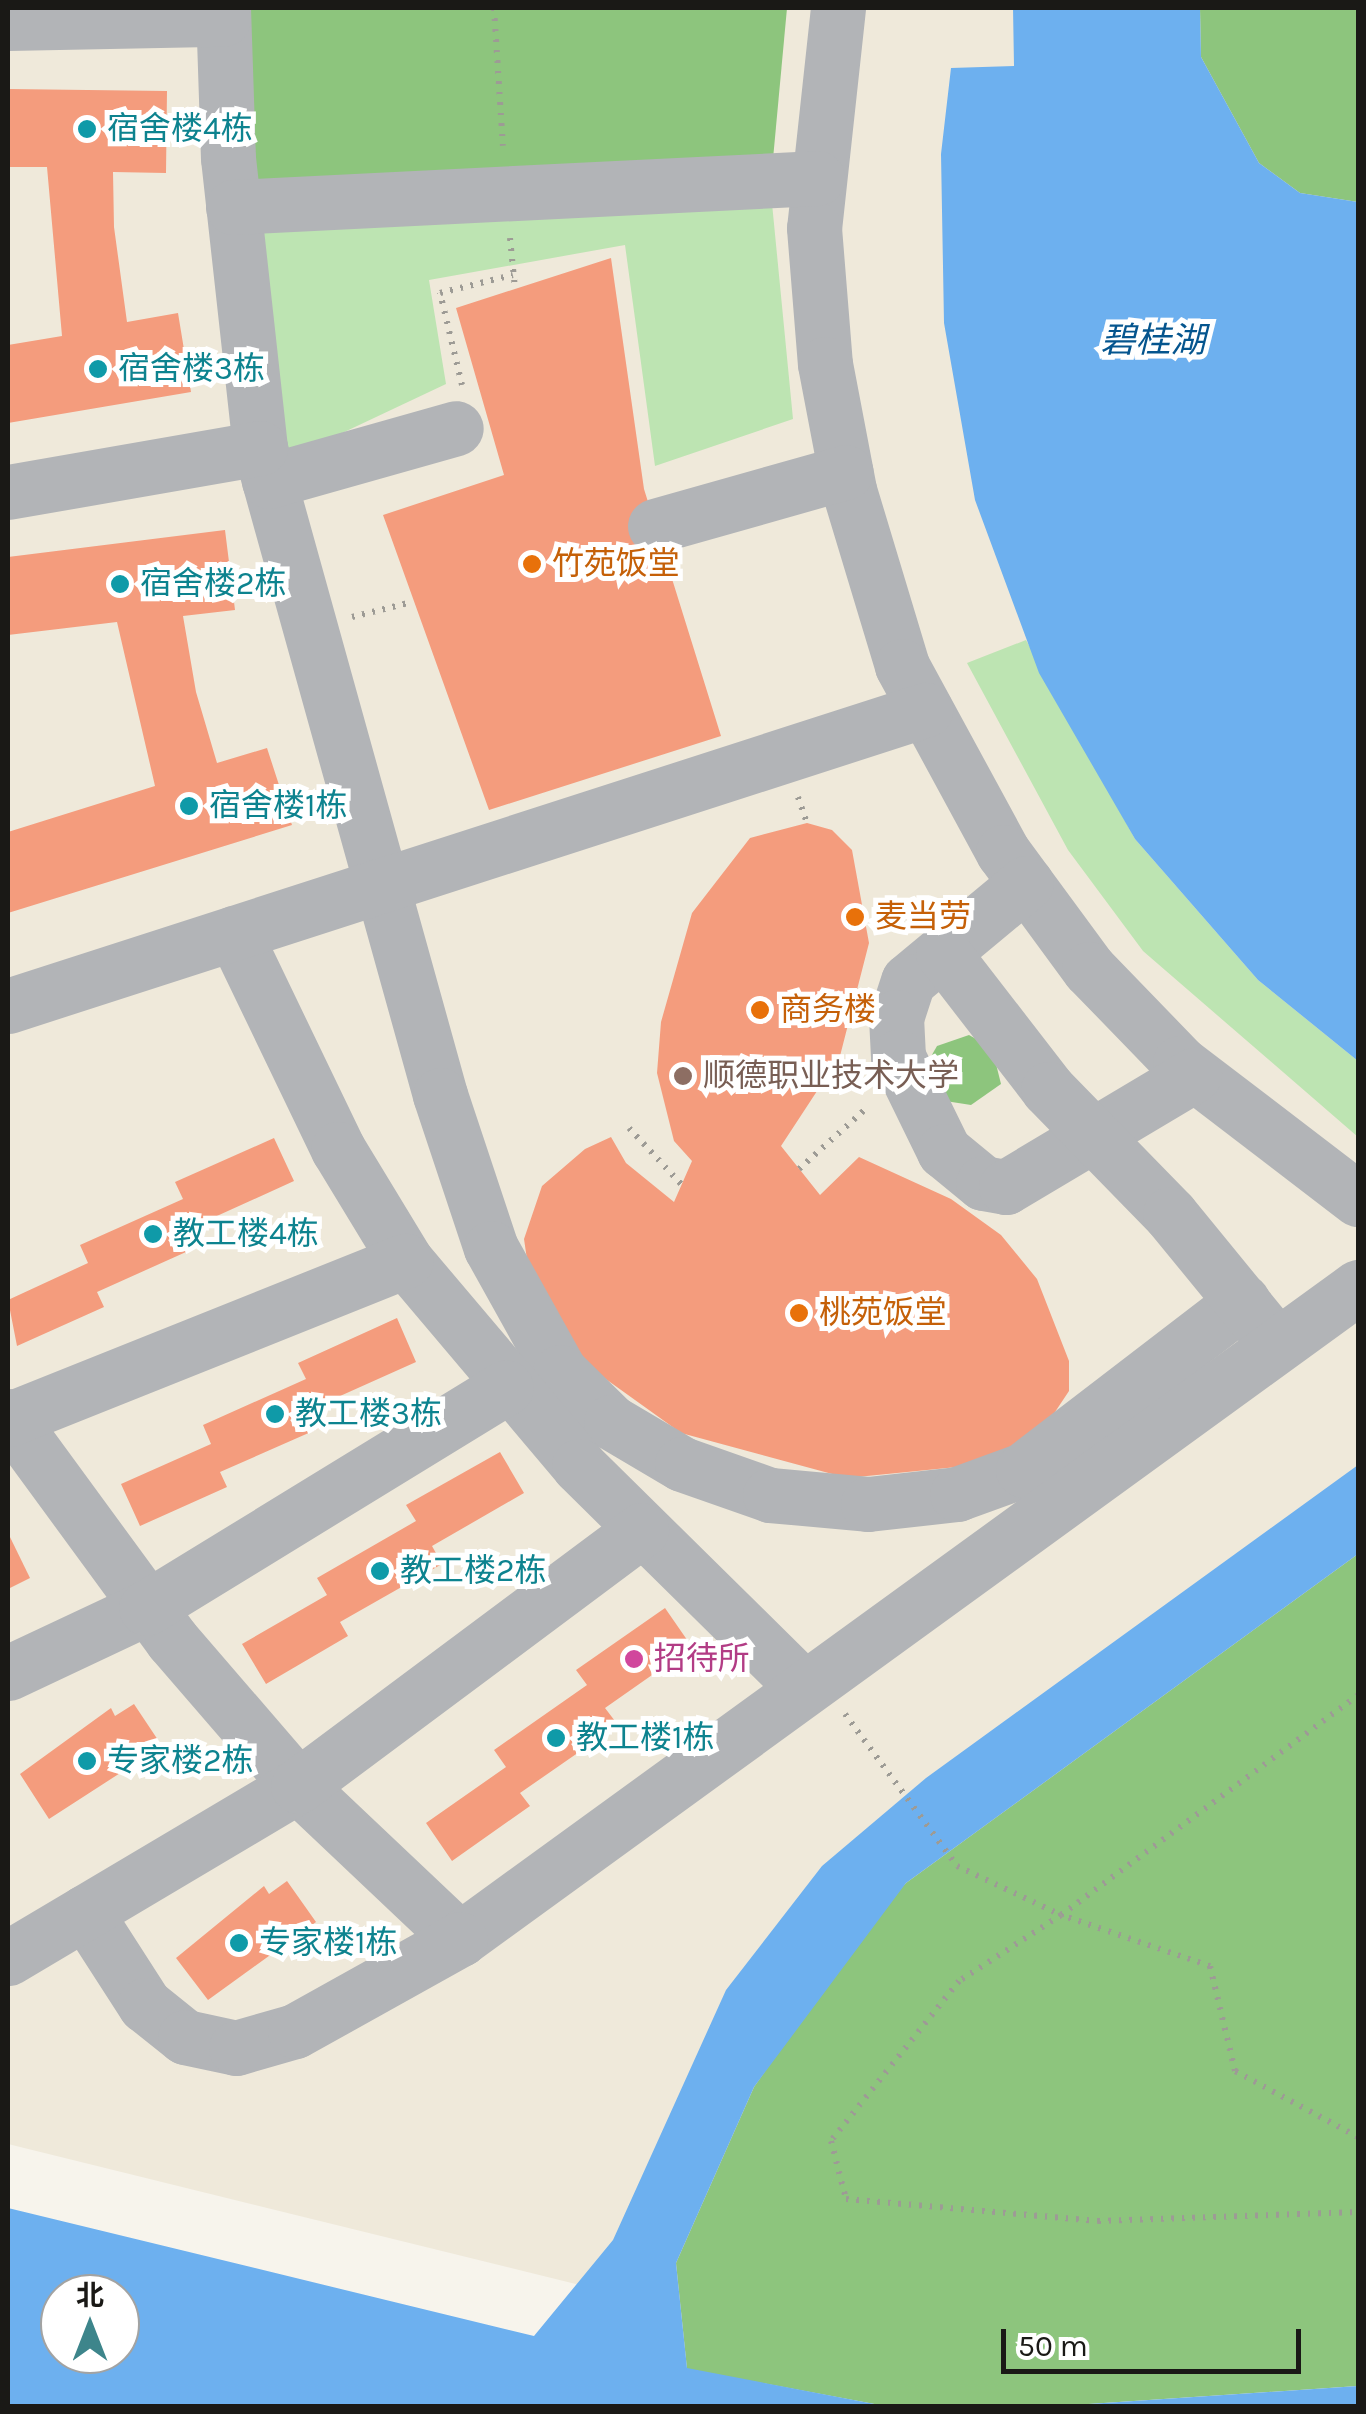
<!DOCTYPE html>
<html>
<head>
<meta charset="utf-8">
<style>
  body { margin:0 }
  #map { position:relative; width:1366px; height:2414px; overflow:hidden; background:#f7f4ec; font-family:Karla,"Noto Sans SC",sans-serif }
  div>[style] { position:absolute }
  [style*='--x'] { left:calc(var(--x)*1px); top:calc(var(--y)*1px); width:calc(var(--w)*1px); rotate:calc(var(--a)*1deg) }
  .built>* { inset:0; background:#efe9da }
  .green>* { inset:0; background:#bde4b2 }
  .forest>* { inset:0; background:#8dc57d }
  .water>* { inset:0; background:#6db0ef }
  .building>* { inset:0; background:#f49c7d }
  .path>* { height:6px; margin-top:-3px; transform-origin:0; background:repeating-linear-gradient(90deg,#9d9b95 0 2.5px,transparent 0 10.5px) }
  .minor>* { height:55px; margin:-27.5px; padding:0 27.5px; transform-origin:27.5px; border-radius:27.5px; background:#b2b4b7 }
  .dots>* { width:28px; height:28px; translate:-50% -50%; box-sizing:border-box; border:5px solid #fff; border-radius:50% }
  span { translate:-50% -50%; white-space:nowrap; text-align:center; line-height:1.15; -webkit-text-stroke:10px #fff; paint-order:stroke }
  .culture-label { font-size:32px; color:#0d838f }
  .left { translate:0 -50%; text-align:left }
  .food-label { font-size:32px; color:#c56008 }
  .education-label { font-size:32px; color:#785e54 }
  .hotel-label { font-size:32px; color:#b23c85 }
  .water-label { font-size:35px; color:#05558e; font-style:italic }
  .frame { position:absolute; inset:0; border:10px solid #1a1916; pointer-events:none }
  .north { position:absolute; left:40px; top:2274px; width:100px; height:100px; box-sizing:border-box; background:#fff; border:2px solid #a3a3a2; border-radius:50%; rotate:0deg; font-size:28px; font-weight:700; line-height:40px; text-align:center; color:#1a1916 }
  .north::after { content:''; display:block; margin:auto; width:35px; height:45px; background:#3d858b; clip-path:polygon(50% 0,100% 100%,50% 72%,0 100%) }
  .scale { position:absolute; left:1001px; top:2329px; width:300px; height:45px; box-sizing:border-box; border:5px solid #1a1916; border-top:0; padding-left:12px; font-size:30px; line-height:35px; white-space:nowrap; color:#1a1916; -webkit-text-stroke:8px #fff; paint-order:stroke }
</style>
</head>
<body>
<div id="map">
  <div class="built">
    <div style="clip-path:polygon(8px 8px,1358px 8px,1358px 2354px,677px 2309px,8px 2144px)"></div>
  </div>
  <div class="green">
    <div style="clip-path:polygon(771px 193px,793px 419px,655px 466px,625px 245px,429px 280px,446px 384px,285px 460px,263px 231px)"></div>
    <div style="clip-path:polygon(1026px 640px,1135px 839px,1258px 980px,1358px 1061px,1358px 1137px,1143px 951px,1068px 850px,967px 663px)"></div>
  </div>
  <div class="forest">
    <div style="clip-path:polygon(244px 8px,787px 8px,773px 159px,252px 182px)"></div>
    <div style="clip-path:polygon(1200px 8px,1358px 8px,1358px 202px,1300px 193px,1259px 163px,1201px 57px)"></div>
    <div style="clip-path:polygon(969px 1035px,992px 1048px,1001px 1084px,971px 1105px,939px 1100px,925px 1067px,937px 1046px)"></div>
    <div style="clip-path:polygon(1358px 1554px,1358px 2386px,1059px 2406px,885px 2406px,687px 2369px,676px 2263px,754px 2087px,865px 1928px,906px 1883px)"></div>
  </div>
  <div class="water">
    <div style="clip-path:polygon(1013px 8px,1200px 8px,1201px 57px,1259px 163px,1300px 193px,1358px 202px,1358px 1061px,1258px 980px,1135px 839px,1039px 673px,975px 500px,944px 323px,941px 154px,951px 68px,1014px 66px)"></div>
    <div style="clip-path:polygon(evenodd,1358px 1465px,1358px 1554px,906px 1883px,754px 2087px,676px 2263px,687px 2368px,885px 2406px,8px 2406px,8px 2208px,534px 2336px,613px 2240px,726px 1990px,822px 1866px,926px 1778px,1358px 1465px,60px 2294px,120px 2294px,120px 2354px,60px 2354px,60px 2294px)"></div>
    <div style="clip-path:polygon(1358px 2386px,1358px 2406px,1059px 2406px)"></div>
  </div>
  <div class="building">
    <div style="clip-path:polygon(8px 89px,167px 91px,166px 173px,113px 172px,114px 227px,127px 322px,178px 313px,191px 392px,8px 423px,8px 345px,62px 336px,47px 167px,8px 167px)"></div>
    <div style="clip-path:polygon(611px 258px,644px 489px,721px 736px,489px 810px,383px 515px,504px 475px,456px 308px)"></div>
    <div style="clip-path:polygon(225px 530px,235px 610px,183px 616px,196px 692px,217px 763px,267px 748px,292px 825px,8px 913px,8px 832px,155px 786px,117px 622px,8px 635px,8px 557px)"></div>
    <div style="clip-path:polygon(807px 823px,832px 830px,852px 850px,869px 943px,840px 1056px,781px 1146px,820px 1195px,859px 1157px,951px 1199px,1001px 1235px,1037px 1279px,1069px 1361px,1069px 1391px,1041px 1433px,967px 1466px,847px 1478px,681px 1433px,589px 1367px,529px 1273px,524px 1239px,542px 1186px,585px 1149px,611px 1137px,626px 1163px,674px 1202px,692px 1161px,674px 1141px,657px 1073px,661px 1022px,692px 913px,750px 838px)"></div>
    <div style="clip-path:polygon(274px 1138px,294px 1181px,197px 1225px,206px 1243px,97px 1292px,104px 1307px,17px 1346px,8px 1300px,88px 1263px,80px 1245px,183px 1199px,175px 1182px)"></div>
    <div style="clip-path:polygon(397px 1318px,416px 1362px,320px 1405px,329px 1424px,220px 1472px,227px 1487px,140px 1526px,121px 1484px,211px 1444px,203px 1425px,306px 1379px,298px 1363px)"></div>
    <div style="clip-path:polygon(500px 1452px,524px 1493px,432px 1546px,442px 1564px,340px 1622px,348px 1636px,266px 1684px,242px 1644px,327px 1595px,317px 1578px,416px 1521px,406px 1505px)"></div>
    <div style="clip-path:polygon(8px 1533px,30px 1578px,8px 1589px)"></div>
    <div style="clip-path:polygon(665px 1608px,692px 1647px,605px 1708px,618px 1725px,520px 1793px,530px 1806px,452px 1861px,426px 1823px,506px 1767px,494px 1750px,587px 1685px,576px 1670px)"></div>
    <div style="clip-path:polygon(134px 1704px,162px 1746px,49px 1819px,20px 1774px,111px 1708px,115px 1716px)"></div>
    <div style="clip-path:polygon(287px 1881px,316px 1922px,208px 2000px,176px 1958px,264px 1886px,269px 1894px)"></div>
  </div>
  <div class="path">
    <div style="--x:494;--y:8;--w:138;--a:86.3"></div>
    <div style="--x:510;--y:238;--w:50;--a:84.3"></div>
    <div style="--x:462;--y:385;--w:95;--a:-103.4"></div>
    <div style="--x:440;--y:293;--w:75;--a:-13.9"></div>
    <div style="--x:352;--y:617;--w:62;--a:-14"></div>
    <div style="--x:798;--y:797;--w:28;--a:71"></div>
    <div style="--x:629;--y:1128;--w:78;--a:47.1"></div>
    <div style="--x:799;--y:1169;--w:94;--a:-42"></div>
    <div style="--x:845;--y:1714;--w:189;--a:53.6"></div>
    <div style="--x:957;--y:1866;--w:115;--a:25.2"></div>
    <div style="--x:1061;--y:1915;--w:370;--a:-36.5"></div>
    <div style="--x:1358;--y:2137;--w:140;--a:-151.8"></div>
    <div style="--x:1235;--y:2071;--w:108;--a:-103.4"></div>
    <div style="--x:1210;--y:1966;--w:157;--a:-161.1"></div>
    <div style="--x:1061;--y:1915;--w:121;--a:147.1"></div>
    <div style="--x:959;--y:1981;--w:205;--a:128.7"></div>
    <div style="--x:831;--y:2141;--w:60;--a:75.5"></div>
    <div style="--x:846;--y:2199;--w:253;--a:5"></div>
    <div style="--x:1098;--y:2221;--w:260;--a:-2"></div>
  </div>
  <div class="minor">
    <div style="--x:223;--y:8;--w:150;--a:88.1"></div>
    <div style="--x:228;--y:158;--w:292;--a:83.7"></div>
    <div style="--x:260;--y:448;--w:672;--a:74.45"></div>
    <div style="--x:440;--y:1095;--w:161;--a:71.6"></div>
    <div style="--x:491;--y:1248;--w:142;--a:60.9"></div>
    <div style="--x:560;--y:1372;--w:71;--a:44.4"></div>
    <div style="--x:611;--y:1422;--w:82;--a:30.6"></div>
    <div style="--x:682;--y:1464;--w:93;--a:19.4"></div>
    <div style="--x:770;--y:1495;--w:98;--a:5.2"></div>
    <div style="--x:868;--y:1504;--w:90;--a:-6.4"></div>
    <div style="--x:957;--y:1494;--w:70;--a:-20"></div>
    <div style="--x:1023;--y:1470;--w:277;--a:-37.5"></div>
    <div style="--x:838;--y:8;--w:221;--a:96.2"></div>
    <div style="--x:814;--y:228;--w:136;--a:85.4"></div>
    <div style="--x:825;--y:364;--w:128;--a:79.2"></div>
    <div style="--x:849;--y:490;--w:184;--a:73.2"></div>
    <div style="--x:902;--y:666;--w:212;--a:61.5"></div>
    <div style="--x:1003;--y:852;--w:145;--a:53.7"></div>
    <div style="--x:1089;--y:969;--w:131;--a:45.9"></div>
    <div style="--x:1180;--y:1063;--w:224;--a:37.4"></div>
    <div style="--x:8;--y:23;--w:215;--a:-1.1"></div>
    <div style="--x:233;--y:207;--w:585;--a:-2.84"></div>
    <div style="--x:269;--y:481;--w:194;--a:-15.8"></div>
    <div style="--x:8;--y:492;--w:256;--a:-9.9"></div>
    <div style="--x:655;--y:526;--w:198;--a:-15.8"></div>
    <div style="--x:1026;--y:883;--w:153;--a:140.3"></div>
    <div style="--x:908;--y:981;--w:38;--a:108"></div>
    <div style="--x:896;--y:1017;--w:40;--a:87.1"></div>
    <div style="--x:898;--y:1057;--w:105;--a:63.9"></div>
    <div style="--x:944;--y:1151;--w:50;--a:39.4"></div>
    <div style="--x:983;--y:1183;--w:23;--a:10"></div>
    <div style="--x:1006;--y:1187;--w:219;--a:-30.8"></div>
    <div style="--x:234;--y:933;--w:240;--a:64.3"></div>
    <div style="--x:338;--y:1149;--w:131;--a:58.7"></div>
    <div style="--x:406;--y:1261;--w:268;--a:49.8"></div>
    <div style="--x:579;--y:1466;--w:313;--a:44.6"></div>
    <div style="--x:943;--y:953;--w:172;--a:52.3"></div>
    <div style="--x:1048;--y:1089;--w:175;--a:45.7"></div>
    <div style="--x:1170;--y:1214;--w:150;--a:50.7"></div>
    <div style="--x:8;--y:1006;--w:964;--a:-17.89"></div>
    <div style="--x:8;--y:1416;--w:278;--a:53.8"></div>
    <div style="--x:172;--y:1640;--w:193;--a:49.2"></div>
    <div style="--x:298;--y:1786;--w:223;--a:43.4"></div>
    <div style="--x:460;--y:1939;--w:1110;--a:-35.98"></div>
    <div style="--x:10;--y:1419;--w:426;--a:-21.8"></div>
    <div style="--x:8;--y:1673;--w:153;--a:-25.2"></div>
    <div style="--x:146;--y:1608;--w:422;--a:-31.5"></div>
    <div style="--x:85;--y:1912;--w:111;--a:57.2"></div>
    <div style="--x:145;--y:2005;--w:51;--a:38.7"></div>
    <div style="--x:185;--y:2037;--w:52;--a:12.2"></div>
    <div style="--x:236;--y:2048;--w:61;--a:-16.1"></div>
    <div style="--x:295;--y:2031;--w:189;--a:-29.1"></div>
    <div style="--x:8;--y:1958;--w:337;--a:-30.7"></div>
    <div style="--x:298;--y:1786;--w:428;--a:-36.7"></div>
  </div>
  <div class="dots">
    <div style="left:87px;top:129px;background:#0f9aa8"></div>
    <div style="left:98px;top:369px;background:#0f9aa8"></div>
    <div style="left:532px;top:564px;background:#e8710a"></div>
    <div style="left:120px;top:584px;background:#0f9aa8"></div>
    <div style="left:189px;top:806px;background:#0f9aa8"></div>
    <div style="left:855px;top:917px;background:#e8710a"></div>
    <div style="left:760px;top:1010px;background:#e8710a"></div>
    <div style="left:683px;top:1076px;background:#8d6e63"></div>
    <div style="left:153px;top:1234px;background:#0f9aa8"></div>
    <div style="left:799px;top:1313px;background:#e8710a"></div>
    <div style="left:275px;top:1414px;background:#0f9aa8"></div>
    <div style="left:380px;top:1571px;background:#0f9aa8"></div>
    <div style="left:634px;top:1659px;background:#d1479c"></div>
    <div style="left:556px;top:1738px;background:#0f9aa8"></div>
    <div style="left:87px;top:1761px;background:#0f9aa8"></div>
    <div style="left:239px;top:1943px;background:#0f9aa8"></div>
  </div>
  <div class="culture-label">
    <span class="left" style="left:107px;top:129px">宿舍楼4栋</span>
    <span class="left" style="left:118px;top:369px">宿舍楼3栋</span>
    <span class="left" style="left:140px;top:584px">宿舍楼2栋</span>
    <span class="left" style="left:209px;top:806px">宿舍楼1栋</span>
    <span class="left" style="left:173px;top:1234px">教工楼4栋</span>
    <span class="left" style="left:295px;top:1414px">教工楼3栋</span>
    <span class="left" style="left:400px;top:1571px">教工楼2栋</span>
    <span class="left" style="left:576px;top:1738px">教工楼1栋</span>
    <span class="left" style="left:107px;top:1761px">专家楼2栋</span>
    <span class="left" style="left:259px;top:1943px">专家楼1栋</span>
  </div>
  <div class="food-label">
    <span class="left" style="left:552px;top:564px">竹苑饭堂</span>
    <span class="left" style="left:875px;top:917px">麦当劳</span>
    <span class="left" style="left:780px;top:1010px">商务楼</span>
    <span class="left" style="left:819px;top:1313px">桃苑饭堂</span>
  </div>
  <div class="education-label">
    <span class="left" style="left:703px;top:1076px">顺德职业技术大学</span>
  </div>
  <div class="hotel-label">
    <span class="left" style="left:654px;top:1659px">招待所</span>
  </div>
  <div class="water-label">
    <span style="left:1153px;top:341px">碧桂湖</span>
  </div>
  <div class="frame"></div>
  <div class="north">北</div>
  <div class="scale">50 m</div>
</div>
</body>
</html>
